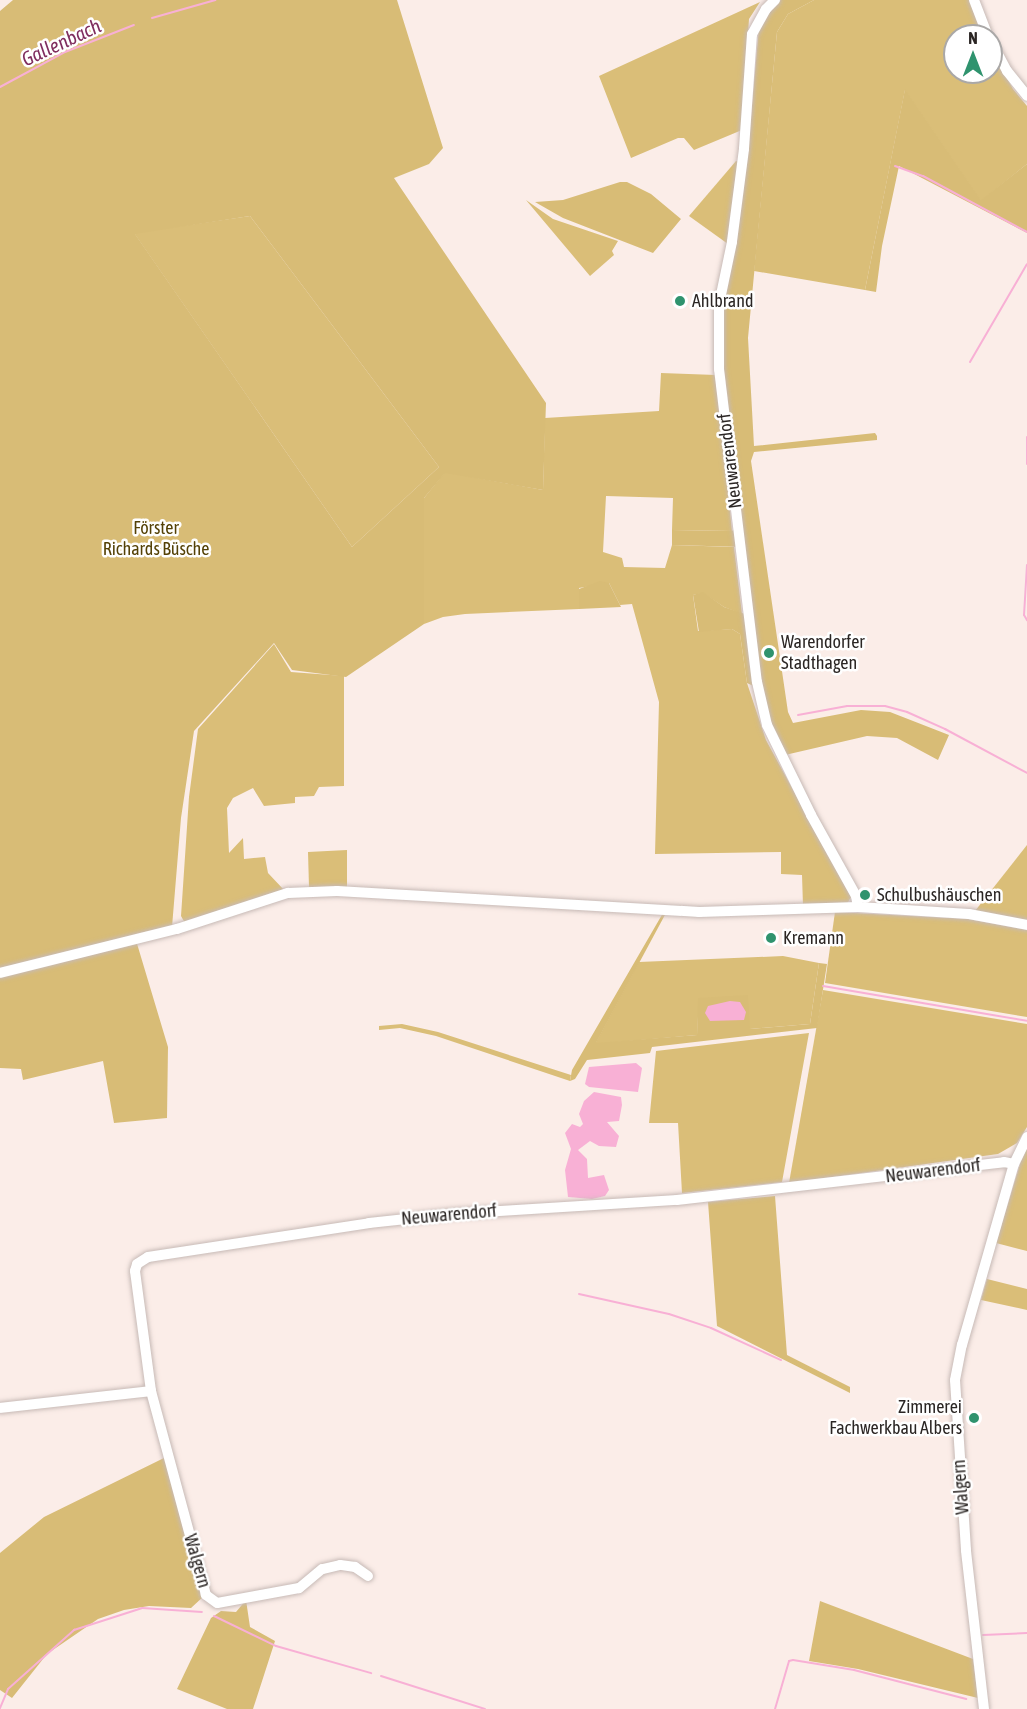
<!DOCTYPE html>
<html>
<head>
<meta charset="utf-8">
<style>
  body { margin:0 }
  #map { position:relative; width:1027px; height:1709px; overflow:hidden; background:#fbede8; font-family:"Asap Condensed",sans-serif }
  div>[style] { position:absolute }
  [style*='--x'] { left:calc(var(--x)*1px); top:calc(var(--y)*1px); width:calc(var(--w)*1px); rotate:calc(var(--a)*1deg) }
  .green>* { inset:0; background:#dabe78 }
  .forest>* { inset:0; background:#d8bc76 }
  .water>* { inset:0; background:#f8b0d5 }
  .stream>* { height:2px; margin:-1px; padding:0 1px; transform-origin:1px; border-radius:1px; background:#f8b0d5 }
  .roads { filter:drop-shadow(0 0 2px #c7bab6) drop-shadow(0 0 2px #c7bab6) }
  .minor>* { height:10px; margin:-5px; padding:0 5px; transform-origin:5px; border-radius:5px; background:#fff }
  .dots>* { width:16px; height:16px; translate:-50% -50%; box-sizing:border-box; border:3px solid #fff; border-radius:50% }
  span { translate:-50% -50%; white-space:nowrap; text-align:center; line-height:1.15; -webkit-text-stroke:5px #fff; paint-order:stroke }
  .poi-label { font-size:18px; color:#2b2624 }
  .left { translate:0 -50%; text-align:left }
  .right { translate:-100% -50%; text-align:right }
  .street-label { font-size:18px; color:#2b2624 }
  .park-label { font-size:18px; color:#544106 }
  .water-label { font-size:20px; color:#7f2d5e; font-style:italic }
  .north { position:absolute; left:943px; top:24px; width:60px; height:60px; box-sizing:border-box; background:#fff; border:2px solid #aaa8a7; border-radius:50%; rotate:0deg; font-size:16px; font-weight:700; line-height:24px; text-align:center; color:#2b2624 }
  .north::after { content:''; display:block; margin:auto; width:21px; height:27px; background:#2f936e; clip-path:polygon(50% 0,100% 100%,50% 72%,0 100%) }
</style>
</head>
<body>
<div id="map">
  <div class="green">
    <div style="clip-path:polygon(814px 0,971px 0,983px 36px,955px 36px,955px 72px,991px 72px,991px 50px,1013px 89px,1027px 106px,1027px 164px,981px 201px,905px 90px,865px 290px,754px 271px,777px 32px,788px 14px)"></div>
    <div style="clip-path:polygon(760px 2px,749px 19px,742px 130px,694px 150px,684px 138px,678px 138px,631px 158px,599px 76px)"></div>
    <div style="clip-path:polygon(736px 161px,739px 162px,728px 244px,689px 216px)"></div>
    <div style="clip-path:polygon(526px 200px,553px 219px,618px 241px,612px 251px,614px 255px,590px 276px)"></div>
    <div style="clip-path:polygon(250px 216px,439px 467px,352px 547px,134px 233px)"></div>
    <div style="clip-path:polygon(661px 373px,716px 375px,732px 531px,672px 530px,673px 498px,606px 496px,603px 552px,622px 558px,624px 567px,665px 568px,672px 545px,734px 547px,742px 614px,724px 607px,703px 593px,693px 595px,698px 631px,732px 629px,740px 634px,747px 683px,766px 740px,851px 897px,847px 904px,803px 906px,802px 875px,781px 874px,781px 852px,655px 854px,659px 702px,632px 604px,620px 605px,609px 583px,579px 588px,579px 609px,465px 614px,443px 617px,424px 624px,424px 498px,445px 472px,543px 490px,545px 418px,659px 411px)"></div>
    <div style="clip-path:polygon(274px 644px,291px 672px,344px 676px,344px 786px,319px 787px,314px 796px,295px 797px,295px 803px,264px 806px,253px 788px,233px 798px,227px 808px,229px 853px,243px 838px,244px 859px,265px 857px,268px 873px,284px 890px,185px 923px,181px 916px,189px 797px,198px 729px)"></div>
    <div style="clip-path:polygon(1027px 845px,1027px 921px,975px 911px)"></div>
    <div style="clip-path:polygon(347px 850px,347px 890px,309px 887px,308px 852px)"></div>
    <div style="clip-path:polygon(835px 912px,968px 919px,1027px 930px,1027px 1017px,825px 983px)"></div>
    <div style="clip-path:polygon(783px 956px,819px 963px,810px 1024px,750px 1029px,699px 998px,697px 1035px,595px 1044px,639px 962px)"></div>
    <div style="clip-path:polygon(823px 990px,1027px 1024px,1027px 1127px,1017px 1143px,998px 1154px,789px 1183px)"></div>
    <div style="clip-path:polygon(402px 1024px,438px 1032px,571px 1075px,570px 1081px,436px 1036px,400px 1028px,379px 1030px,379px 1026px)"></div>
    <div style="clip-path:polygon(809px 1033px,782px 1182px,682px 1193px,678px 1123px,649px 1123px,656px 1051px)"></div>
    <div style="clip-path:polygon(1027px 1148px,1027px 1251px,996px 1243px,1021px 1161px)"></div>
    <div style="clip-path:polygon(987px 1279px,1027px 1289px,1027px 1310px,981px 1300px)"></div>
  </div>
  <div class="forest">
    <div style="clip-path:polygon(evenodd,13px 0,397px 0,443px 148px,429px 164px,394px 178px,546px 403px,543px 490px,445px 473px,424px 498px,424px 624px,346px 677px,292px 670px,274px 643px,194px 731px,181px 818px,172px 927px,135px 937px,168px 1047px,167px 1118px,114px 1123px,103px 1061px,23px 1080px,21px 1069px,0 1068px,0 11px,13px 0,250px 216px,439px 467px,352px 547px,135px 234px,250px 216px)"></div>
    <div style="clip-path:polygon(781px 0,814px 0,788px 14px,777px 32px,748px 338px,754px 446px,875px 433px,877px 436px,877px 440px,754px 452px,751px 461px,788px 712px,793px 723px,861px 710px,890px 712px,949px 735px,938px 760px,897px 738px,867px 736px,785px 755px,771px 726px,762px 690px,747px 683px,740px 634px,732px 629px,699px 632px,693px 595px,703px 592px,724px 607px,745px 614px,743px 547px,672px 545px,672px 530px,732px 531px,741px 523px,724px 372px,722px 318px,749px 139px,759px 27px,775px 3px)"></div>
    <div style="clip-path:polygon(905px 89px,981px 200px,1027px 164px,1027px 233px,899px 166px,882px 246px,876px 292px,865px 290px)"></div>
    <div style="clip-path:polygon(620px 182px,627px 182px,651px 194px,681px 219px,653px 253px,563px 218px,535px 202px,563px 200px)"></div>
    <div style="clip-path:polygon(600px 581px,609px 583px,621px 607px,579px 609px,579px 589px)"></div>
    <div style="clip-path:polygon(663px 913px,666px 913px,596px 1043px,697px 1035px,698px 998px,748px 995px,750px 1029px,810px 1024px,819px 963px,827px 964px,817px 1028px,652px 1047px,650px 1053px,587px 1060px,575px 1079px,570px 1081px,572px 1070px)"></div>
    <div style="clip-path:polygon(775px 1196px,787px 1355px,850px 1387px,850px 1393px,717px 1326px,708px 1202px)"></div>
    <div style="clip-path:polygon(166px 1457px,204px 1596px,191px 1608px,149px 1606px,124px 1610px,98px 1619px,47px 1654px,12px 1698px,0 1690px,0 1553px,44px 1517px)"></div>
    <div style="clip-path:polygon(246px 1600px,250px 1627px,275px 1641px,253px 1709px,227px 1709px,177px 1689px,211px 1618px,221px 1611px,236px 1612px)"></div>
    <div style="clip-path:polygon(820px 1601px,973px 1659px,978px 1698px,858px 1669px,809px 1661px)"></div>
  </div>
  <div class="water">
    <div style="clip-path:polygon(730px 1001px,740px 1002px,746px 1012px,744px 1020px,710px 1021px,705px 1013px,708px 1006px)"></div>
    <div style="clip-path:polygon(636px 1063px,642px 1068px,638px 1092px,589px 1087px,585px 1084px,589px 1067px)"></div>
    <div style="clip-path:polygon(594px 1092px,621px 1097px,622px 1105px,619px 1121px,607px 1122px,619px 1136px,616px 1147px,599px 1146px,590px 1141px,578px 1150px,587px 1159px,588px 1178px,604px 1175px,609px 1190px,605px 1196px,592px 1199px,568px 1197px,565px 1170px,571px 1149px,565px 1133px,572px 1124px,580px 1127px,583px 1124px,579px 1114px,584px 1101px)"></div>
  </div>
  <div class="stream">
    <div style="--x:152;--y:18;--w:66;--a:-15.9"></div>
    <div style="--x:0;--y:87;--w:74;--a:-28.3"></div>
    <div style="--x:65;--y:52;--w:74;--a:-21.4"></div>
    <div style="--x:895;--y:166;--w:30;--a:20"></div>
    <div style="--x:923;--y:176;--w:118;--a:28.3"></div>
    <div style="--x:970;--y:362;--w:113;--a:-59.8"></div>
    <div style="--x:1027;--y:437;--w:27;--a:90"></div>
    <div style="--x:1027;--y:565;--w:50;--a:93.4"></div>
    <div style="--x:1024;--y:615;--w:6;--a:59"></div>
    <div style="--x:798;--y:715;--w:50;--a:-10.4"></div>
    <div style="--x:847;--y:706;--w:38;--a:0"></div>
    <div style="--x:885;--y:706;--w:23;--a:15"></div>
    <div style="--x:907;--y:712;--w:42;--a:24.1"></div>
    <div style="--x:945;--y:729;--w:93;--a:28.2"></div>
    <div style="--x:823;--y:986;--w:207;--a:9.7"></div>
    <div style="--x:579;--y:1294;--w:92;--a:12.5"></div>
    <div style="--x:669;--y:1314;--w:44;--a:18.4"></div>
    <div style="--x:711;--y:1328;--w:77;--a:24.6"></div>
    <div style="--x:214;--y:1616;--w:69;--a:25.8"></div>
    <div style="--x:276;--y:1646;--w:99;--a:15.9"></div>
    <div style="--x:983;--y:1635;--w:44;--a:-2.6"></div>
    <div style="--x:381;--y:1676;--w:109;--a:17.6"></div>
    <div style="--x:0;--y:1708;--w:21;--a:-67"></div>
    <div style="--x:8;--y:1689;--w:89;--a:-41.8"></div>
    <div style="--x:74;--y:1630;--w:71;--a:-17.9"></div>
    <div style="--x:142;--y:1608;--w:60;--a:3.8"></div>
    <div style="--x:775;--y:1709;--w:50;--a:-73.7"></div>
    <div style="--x:789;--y:1661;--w:4;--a:-14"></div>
    <div style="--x:793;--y:1660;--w:62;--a:9.3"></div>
    <div style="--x:854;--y:1670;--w:116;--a:14.5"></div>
  </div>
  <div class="roads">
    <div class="minor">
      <div style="--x:775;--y:0;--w:13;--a:135"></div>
      <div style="--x:766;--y:9;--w:29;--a:119"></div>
      <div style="--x:752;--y:34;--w:115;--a:94"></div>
      <div style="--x:744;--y:149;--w:94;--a:97.4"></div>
      <div style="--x:732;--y:242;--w:63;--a:101.8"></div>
      <div style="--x:719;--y:304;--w:65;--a:90"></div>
      <div style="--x:719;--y:369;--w:315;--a:83.1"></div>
      <div style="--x:757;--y:682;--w:44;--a:76.9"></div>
      <div style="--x:767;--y:725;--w:100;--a:63.9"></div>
      <div style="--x:811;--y:815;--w:93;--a:60.9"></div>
      <div style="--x:856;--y:896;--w:11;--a:80"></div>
      <div style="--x:974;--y:0;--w:39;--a:69"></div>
      <div style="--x:991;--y:41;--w:34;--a:62"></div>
      <div style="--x:1007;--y:71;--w:32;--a:51"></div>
      <div style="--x:0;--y:973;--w:182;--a:-14"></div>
      <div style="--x:177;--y:929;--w:117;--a:-18"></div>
      <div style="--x:288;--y:893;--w:49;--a:-2.3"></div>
      <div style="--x:337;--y:891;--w:363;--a:3.3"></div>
      <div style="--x:699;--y:912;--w:159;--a:-1.8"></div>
      <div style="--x:858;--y:907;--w:111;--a:3.6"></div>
      <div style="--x:969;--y:914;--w:59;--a:10.7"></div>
      <div style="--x:0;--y:1408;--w:152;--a:-6.4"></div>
      <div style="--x:368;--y:1576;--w:16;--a:-145"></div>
      <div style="--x:355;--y:1567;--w:15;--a:-172"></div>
      <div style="--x:340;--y:1565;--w:18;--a:167"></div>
      <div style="--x:322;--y:1569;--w:30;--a:140"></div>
      <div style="--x:299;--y:1588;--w:83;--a:169.6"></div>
      <div style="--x:217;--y:1603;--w:14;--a:-144"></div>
      <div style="--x:206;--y:1595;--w:211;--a:-105.1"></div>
      <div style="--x:151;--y:1391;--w:121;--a:-97.6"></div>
      <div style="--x:135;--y:1271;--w:7;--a:-74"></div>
      <div style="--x:137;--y:1264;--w:13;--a:-32"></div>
      <div style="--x:148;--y:1257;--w:224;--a:-8.7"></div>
      <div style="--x:369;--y:1223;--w:84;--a:-6.1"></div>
      <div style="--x:453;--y:1214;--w:224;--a:-3.6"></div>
      <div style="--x:677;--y:1200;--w:329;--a:-6.6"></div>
      <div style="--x:1004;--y:1162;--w:10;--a:11"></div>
      <div style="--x:984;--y:1709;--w:160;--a:-96.5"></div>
      <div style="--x:966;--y:1550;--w:170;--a:-93.7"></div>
      <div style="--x:955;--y:1380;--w:36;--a:-79"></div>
      <div style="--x:962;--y:1345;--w:188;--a:-74"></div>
      <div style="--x:1014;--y:1164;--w:30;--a:-64"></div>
    </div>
  </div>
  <div class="dots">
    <div style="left:680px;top:301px;background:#2f936e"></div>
    <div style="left:769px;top:653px;background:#2f936e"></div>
    <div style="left:865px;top:895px;background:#2f936e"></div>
    <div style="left:771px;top:938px;background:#2f936e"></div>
    <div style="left:974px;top:1418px;background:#2f936e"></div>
  </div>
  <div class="poi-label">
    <span class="left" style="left:692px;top:301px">Ahlbrand</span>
    <span class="left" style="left:781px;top:653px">Warendorfer<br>Stadthagen</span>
    <span class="left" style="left:877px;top:895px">Schulbushäuschen</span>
    <span class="left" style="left:783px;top:938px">Kremann</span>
    <span class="right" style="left:962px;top:1418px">Zimmerei<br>Fachwerkbau Albers</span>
  </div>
  <div class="street-label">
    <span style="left:730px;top:461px;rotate:-97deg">Neuwarendorf</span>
    <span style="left:933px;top:1171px;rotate:-7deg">Neuwarendorf</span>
    <span style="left:449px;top:1215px;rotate:-5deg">Neuwarendorf</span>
    <span style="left:961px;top:1487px;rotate:-94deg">Walgern</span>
    <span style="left:197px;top:1561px;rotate:74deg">Walgern</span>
  </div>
  <div class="park-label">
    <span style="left:156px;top:539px">Förster<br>Richards Büsche</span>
  </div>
  <div class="water-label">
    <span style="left:61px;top:42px;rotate:-25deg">Gallenbach</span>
  </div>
  <div class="north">N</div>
</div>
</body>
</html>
